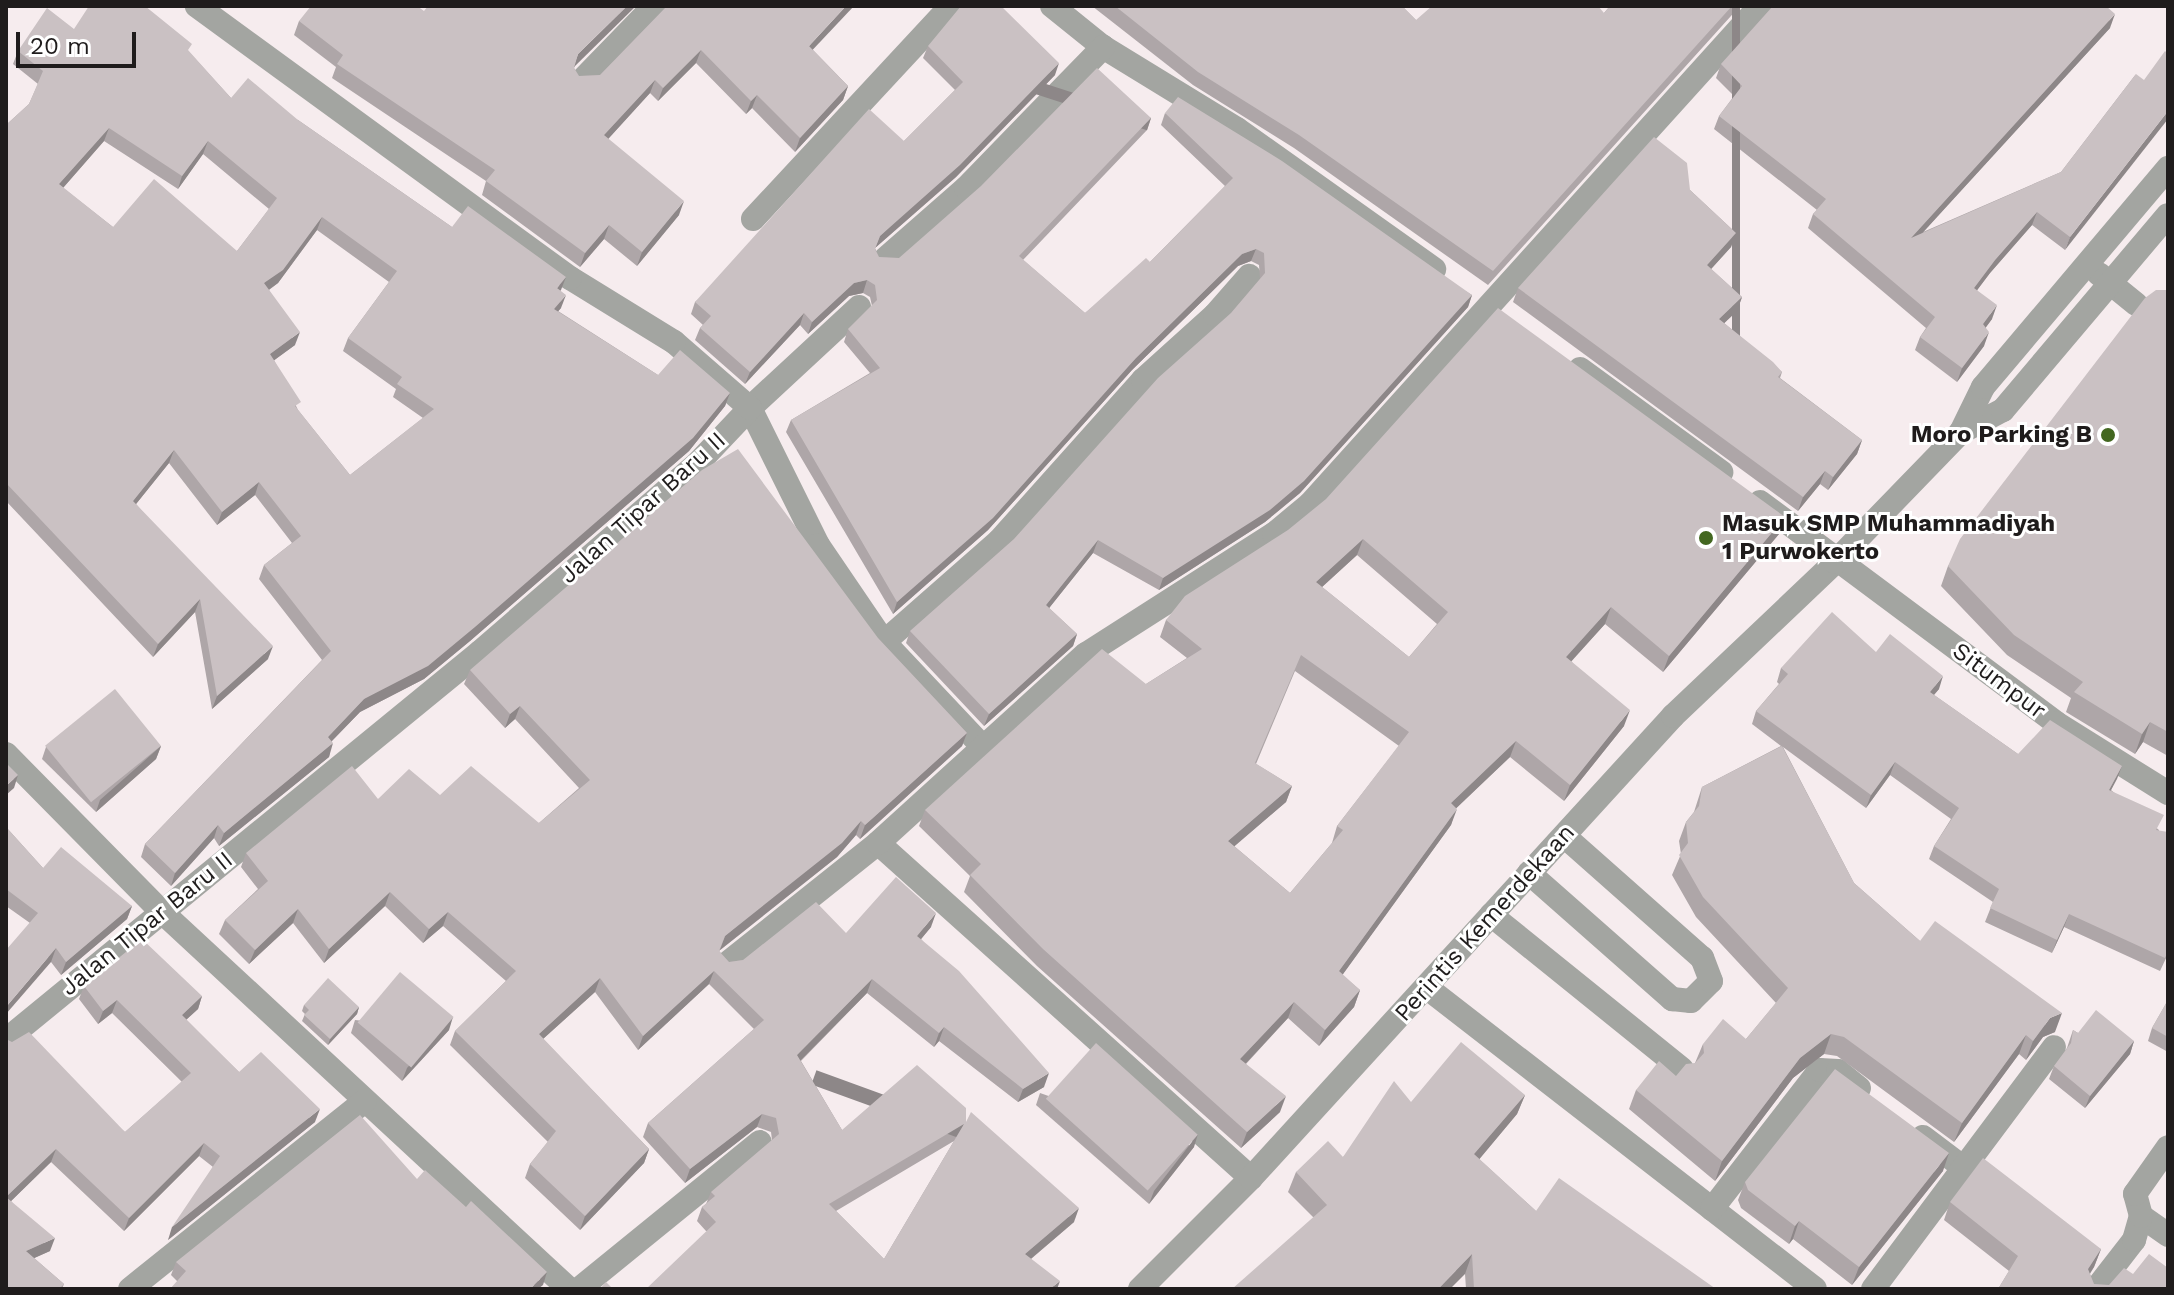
<!DOCTYPE html>
<html>
<head>
<meta charset="utf-8">
<style>
  body { margin:0 }
  #map { position:relative; width:2174px; height:1295px; overflow:hidden; background:#f6ecee; font-family:"Work Sans",sans-serif }
  div>[style] { position:absolute }
  [style*='--x'] { left:calc(var(--x)*1px); top:calc(var(--y)*1px); width:calc(var(--w)*1px); rotate:calc(var(--a)*1deg) }
  .minor>* { height:24px; margin:-12px; padding:0 12px; transform-origin:12px; border-radius:12px; background:#a3a5a1 }
  .wall>* { inset:0; background:#aea6a8 }
  .shaded-wall>* { inset:0; background:#8d8788; transform-origin:0 0 }
  .building>* { inset:0; background:#cac1c3; transform-origin:0 0 }
  .dots>* { width:22px; height:22px; translate:-50% -50%; box-sizing:border-box; border:4px solid #fff; border-radius:50% }
  span { translate:-50% -50%; white-space:nowrap; text-align:center; line-height:1.15; -webkit-text-stroke:6px #fff; paint-order:stroke }
  .poi-label { font-size:24px; color:#1f1c1c; font-weight:700 }
  .right { translate:-100% -50%; text-align:right }
  .left { translate:0 -50%; text-align:left }
  .street-label { font-size:24px; color:#1f1c1c }
  .frame { position:absolute; inset:0; border:8px solid #1f1c1c; pointer-events:none }
  .scale { position:absolute; left:16px; top:32px; width:120px; height:36px; box-sizing:border-box; border:4px solid #1f1c1c; border-top:0; padding-left:10px; font-size:24px; line-height:28px; white-space:nowrap; color:#1f1c1c; -webkit-text-stroke:6px #fff; paint-order:stroke }
</style>
</head>
<body>
<div id="map">
  <div class="minor">
    <div style="--x:1052;--y:6;--w:65;--a:38.8"></div>
    <div style="--x:1103;--y:47;--w:157;--a:31.5"></div>
    <div style="--x:1237;--y:129;--w:242;--a:35.4"></div>
    <div style="--x:584;--y:78;--w:100;--a:-45.8"></div>
    <div style="--x:753;--y:219;--w:291;--a:-47.1"></div>
    <div style="--x:885;--y:259;--w:108;--a:-41.2"></div>
    <div style="--x:966;--y:188;--w:197;--a:-45.8"></div>
    <div style="--x:2099;--y:274;--w:48;--a:39"></div>
    <div style="--x:859;--y:307;--w:149;--a:137.2"></div>
    <div style="--x:750;--y:408;--w:153;--a:63.6"></div>
    <div style="--x:818;--y:545;--w:117;--a:55.8"></div>
    <div style="--x:884;--y:642;--w:146;--a:46.7"></div>
    <div style="--x:1580;--y:369;--w:175;--a:36.1"></div>
    <div style="--x:1961;--y:432;--w:47;--a:-27.6"></div>
    <div style="--x:2003;--y:410;--w:255;--a:-49.8"></div>
    <div style="--x:1760;--y:502;--w:369;--a:36.7"></div>
    <div style="--x:2056;--y:723;--w:132;--a:32"></div>
    <div style="--x:884;--y:642;--w:153;--a:-41.3"></div>
    <div style="--x:999;--y:541;--w:216;--a:-48.2"></div>
    <div style="--x:1143;--y:380;--w:97;--a:-42.1"></div>
    <div style="--x:1215;--y:315;--w:52;--a:-48.9"></div>
    <div style="--x:6;--y:754;--w:222;--a:45.4"></div>
    <div style="--x:162;--y:912;--w:555;--a:42.81"></div>
    <div style="--x:1529;--y:873;--w:191;--a:41.4"></div>
    <div style="--x:1672;--y:999;--w:19;--a:6"></div>
    <div style="--x:1691;--y:1001;--w:28;--a:-45"></div>
    <div style="--x:1711;--y:981;--w:25;--a:-111"></div>
    <div style="--x:1702;--y:958;--w:184;--a:-138.5"></div>
    <div style="--x:1491;--y:915;--w:245;--a:38.9"></div>
    <div style="--x:729;--y:962;--w:191;--a:-38.6"></div>
    <div style="--x:1426;--y:987;--w:492;--a:37.8"></div>
    <div style="--x:6;--y:1040;--w:613;--a:-39.3"></div>
    <div style="--x:480;--y:652;--w:290;--a:-40.9"></div>
    <div style="--x:699;--y:462;--w:74;--a:-46.6"></div>
    <div style="--x:750;--y:408;--w:101;--a:-139"></div>
    <div style="--x:674;--y:342;--w:122;--a:-148.4"></div>
    <div style="--x:570;--y:278;--w:462;--a:-143.9"></div>
    <div style="--x:1923;--y:1137;--w:51;--a:37.1"></div>
    <div style="--x:1251;--y:1178;--w:501;--a:-138.07"></div>
    <div style="--x:878;--y:843;--w:281;--a:-42.3"></div>
    <div style="--x:1086;--y:654;--w:223;--a:-32.6"></div>
    <div style="--x:1274;--y:534;--w:47;--a:-39.8"></div>
    <div style="--x:1310;--y:504;--w:671;--a:-47.9"></div>
    <div style="--x:1712;--y:1209;--w:176;--a:-52.2"></div>
    <div style="--x:1820;--y:1070;--w:18;--a:3"></div>
    <div style="--x:1838;--y:1071;--w:27;--a:39"></div>
    <div style="--x:2141;--y:1216;--w:33;--a:35"></div>
    <div style="--x:130;--y:1289;--w:301;--a:-38.7"></div>
    <div style="--x:579;--y:1289;--w:233;--a:-39.1"></div>
    <div style="--x:1140;--y:1289;--w:157;--a:-45"></div>
    <div style="--x:1251;--y:1178;--w:626;--a:-47.59"></div>
    <div style="--x:1673;--y:716;--w:224;--a:-43.5"></div>
    <div style="--x:1835;--y:562;--w:181;--a:-45.9"></div>
    <div style="--x:1961;--y:432;--w:50;--a:-63.9"></div>
    <div style="--x:1983;--y:387;--w:287;--a:-49.8"></div>
    <div style="--x:1873;--y:1289;--w:302;--a:-53.2"></div>
    <div style="--x:2096;--y:1289;--w:62;--a:-52.2"></div>
    <div style="--x:2134;--y:1240;--w:25;--a:-74"></div>
    <div style="--x:2141;--y:1216;--w:23;--a:-105"></div>
    <div style="--x:2135;--y:1194;--w:57;--a:-54.9"></div>
  </div>
  <div class="wall">
    <div style="clip-path:polygon(667px 6px,813px 50px,848px 86px,843px 100px,795px 152px,752px 108px,746px 114px,696px 63px,658px 101px,650px 93px,608px 139px,679px 215px,637px 266px,604px 239px,580px 267px,482px 195px,486px 181px,332px 78px,336px 67px,294px 35px,299px 21px,424px 11px,575px 66px,574px 68px,579px 76px,600px 75px)"></div>
    <div style="clip-path:polygon(1092px 6px,1402px 6px,1416px 20px,1604px 13px,1610px 6px,1740px 6px,1488px 285px,1294px 148px,1193px 85px)"></div>
    <div style="clip-path:polygon(1771px 6px,2106px 6px,2110px 28px,1923px 232px,2061px 172px,2136px 74px,2065px 250px,2032px 225px,1990px 273px,1977px 290px,1992px 319px,1986px 327px,1984px 346px,1957px 382px,1915px 350px,1920px 337px,1926px 328px,1808px 228px,1813px 214px,1817px 210px,1714px 129px,1719px 116px,1734px 96px,1716px 78px,1721px 64px,1771px 8px)"></div>
    <div style="clip-path:polygon(evenodd,74px 29px,189px 52px,231px 98px,298px 120px,452px 227px,560px 291px,561px 308px,558px 311px,658px 375px,730px 393px,725px 406px,689px 451px,470px 641px,424px 679px,360px 712px,332px 741px,329px 757px,219px 846px,214px 838px,171px 886px,141px 857px,145px 844px,322px 660px,259px 579px,264px 565px,292px 543px,255px 495px,217px 525px,169px 463px,136px 504px,268px 659px,212px 709px,195px 612px,153px 657px,6px 501px,6px 125px,29px 104px,38px 84px,13px 64px,18px 51px,74px 29px,104px 141px,178px 189px,203px 154px,269px 209px,237px 251px,113px 227px,63px 188px,104px 141px,74px 29px,317px 230px,389px 282px,348px 338px,343px 351px,396px 389px,393px 397px,423px 418px,350px 475px,298px 410px,274px 360px,295px 345px,269px 290px,278px 283px,317px 230px)"></div>
    <div style="clip-path:polygon(928px 46px,1055px 75px,956px 177px,875px 248px,879px 257px,899px 258px,1151px 118px,1147px 130px,1023px 260px,1085px 313px,1150px 262px,1225px 186px,1161px 125px,1165px 113px,1472px 295px,1468px 307px,1300px 493px,1265px 522px,1159px 590px,1093px 553px,1049px 608px,1077px 634px,1073px 646px,984px 726px,906px 643px,910px 631px,1014px 539px,1231px 313px,1260px 279px,1259px 265px,1251px 261px,1238px 266px,1132px 370px,988px 530px,893px 614px,786px 432px,791px 420px,870px 373px,844px 342px,848px 329px,872px 306px,870px 297px,863px 293px,849px 296px,808px 334px,800px 325px,745px 384px,695px 340px,700px 328px,703px 325px,691px 314px,695px 302px,904px 141px,955px 90px,923px 58px)"></div>
    <div style="clip-path:polygon(1690px 190px,1736px 233px,1731px 247px,1711px 269px,1742px 297px,1737px 311px,1724px 323px,1782px 372px,1780px 378px,1862px 440px,1857px 454px,1828px 490px,1820px 484px,1798px 511px,1513px 302px,1518px 288px)"></div>
    <div style="clip-path:polygon(2168px 290px,2168px 756px,2143px 742px,2135px 754px,2066px 712px,2071px 698px,2007px 655px,1941px 586px,1948px 566px)"></div>
    <div style="clip-path:polygon(evenodd,1785px 517px,1779px 534px,1663px 672px,1605px 624px,1571px 661px,1624px 726px,1564px 801px,1510px 757px,1456px 808px,1451px 825px,1342px 975px,1360px 990px,1354px 1007px,1319px 1046px,1288px 1018px,1246px 1064px,1280px 1112px,1241px 1148px,1037px 966px,964px 892px,970px 876px,919px 826px,925px 810px,1146px 684px,1187px 658px,1160px 637px,1166px 620px,1288px 530px,1785px 517px,1357px 555px,1437px 624px,1409px 657px,1322px 587px,1357px 555px,1785px 517px,1295px 671px,1399px 746px,1337px 826px,1332px 843px,1290px 893px,1234px 846px,1286px 802px,1292px 786px,1256px 764px,1295px 671px)"></div>
    <div style="clip-path:polygon(evenodd,878px 638px,967px 733px,962px 746px,868px 832px,860px 839px,856px 835px,837px 857px,719px 951px,729px 962px,743px 960px,846px 933px,931px 927px,921px 939px,1044px 1087px,1018px 1102px,939px 1041px,934px 1047px,867px 993px,801px 1061px,842px 1130px,966px 1122px,1074px 1222px,1031px 1259px,1057px 1289px,706px 1231px,697px 1221px,702px 1207px,706px 1204px,711px 1192px,772px 1140px,771px 1132px,757px 1127px,685px 1183px,643px 1137px,648px 1123px,754px 1029px,709px 984px,638px 1050px,595px 992px,543px 1039px,649px 1149px,644px 1163px,580px 1230px,525px 1178px,530px 1164px,548px 1142px,450px 1045px,455px 1031px,506px 981px,443px 926px,423px 943px,385px 906px,324px 963px,293px 923px,249px 964px,219px 934px,225px 920px,258px 889px,241px 867px,246px 853px,378px 799px,440px 795px,539px 823px,579px 788px,515px 719px,505px 728px,464px 684px,470px 670px,878px 638px,954px 1141px,884px 1259px,836px 1211px,954px 1141px)"></div>
    <div style="clip-path:polygon(1876px 652px,1939px 689px,1934px 695px,2018px 754px,2122px 766px,2111px 790px,2159px 830px,2168px 954px,2160px 971px,2064px 927px,2052px 953px,1985px 922px,1993px 902px,1929px 859px,1934px 846px,1951px 819px,1890px 775px,1866px 808px,1783px 747px,1854px 883px,1920px 941px,2055px 1032px,2043px 1037px,2026px 1060px,2019px 1054px,1954px 1142px,1837px 1056px,1824px 1054px,1793px 1078px,1715px 1181px,1629px 1109px,1636px 1090px,1676px 1076px,1695px 1063px,1703px 1044px,1746px 1039px,1776px 1003px,1696px 917px,1672px 875px,1681px 854px,1679px 841px,1686px 822px,1694px 812px,1702px 787px,1781px 746px,1752px 724px,1756px 711px,1779px 684px,1777px 682px,1781px 668px)"></div>
    <div style="clip-path:polygon(161px 746px,156px 759px,96px 812px,42px 759px,46px 747px)"></div>
    <div style="clip-path:polygon(6px 827px,43px 868px,132px 906px,127px 919px,61px 975px,51px 962px,30px 923px,6px 906px)"></div>
    <div style="clip-path:polygon(84px 986px,202px 996px,198px 1009px,186px 1020px,239px 1072px,315px 1122px,168px 1240px,213px 1167px,199px 1156px,124px 1231px,51px 1162px,11px 1201px,50px 1251px,34px 1258px,64px 1284px,62px 1289px,6px 1289px,6px 1039px,125px 1132px,182px 1082px,112px 1013px,98px 1024px,79px 999px)"></div>
    <div style="clip-path:polygon(2168px 1000px,2168px 1052px,2148px 1041px,2152px 1028px)"></div>
    <div style="clip-path:polygon(304px 1005px,359px 1007px,357px 1014px,328px 1045px,302px 1021px,305px 1014px,302px 1011px)"></div>
    <div style="clip-path:polygon(355px 1020px,449px 1030px,402px 1081px,351px 1033px)"></div>
    <div style="clip-path:polygon(2073px 1030px,2078px 1033px,2134px 1041px,2130px 1054px,2085px 1108px,2049px 1079px,2054px 1066px,2067px 1048px)"></div>
    <div style="clip-path:polygon(1040px 1093px,1194px 1147px,1149px 1204px,1036px 1105px)"></div>
    <div style="clip-path:polygon(1525px 1095px,1517px 1114px,1479px 1159px,1536px 1211px,1716px 1289px,1466px 1289px,1465px 1274px,1313px 1217px,1288px 1192px,1296px 1172px,1343px 1157px,1411px 1102px)"></div>
    <div style="clip-path:polygon(1943px 1171px,1852px 1285px,1793px 1239px,1789px 1244px,1741px 1208px,1738px 1200px,1745px 1182px)"></div>
    <div style="clip-path:polygon(417px 1179px,543px 1285px,177px 1281px,171px 1275px,176px 1262px)"></div>
    <div style="clip-path:polygon(1950px 1202px,2101px 1249px,2094px 1267px,2090px 1274px,2094px 1284px,2109px 1285px,2133px 1274px,2168px 1289px,1998px 1289px,2009px 1271px,1944px 1220px)"></div>
  </div>
  <div class="shaded-wall">
    <div style="clip-path:polygon(627px 6px,636px 6px,573px 68px,578px 54px)"></div>
    <div style="clip-path:polygon(846px 6px,854px 6px,804px 59px,809px 46px)"></div>
    <div style="left:1732px;top:6px;width:8px;height:357px"></div>
    <div style="clip-path:polygon(2115px 14px,2110px 28px,1906px 251px,1911px 238px)"></div>
    <div style="clip-path:polygon(701px 50px,696px 63px,658px 101px,663px 88px)"></div>
    <div style="clip-path:polygon(1059px 63px,1055px 75px,956px 177px,875px 248px,880px 236px)"></div>
    <div style="clip-path:polygon(655px 80px,650px 93px,599px 149px,604px 135px)"></div>
    <div style="clip-path:polygon(848px 86px,843px 100px,795px 152px,800px 138px)"></div>
    <div style="clip-path:polygon(757px 95px,752px 108px,746px 114px,751px 101px)"></div>
    <div style="clip-path:polygon(2168px 111px,2168px 119px,2065px 250px,2070px 237px)"></div>
    <div style="left:1151px;top:118px;width:13px;height:191px;rotate:108deg"></div>
    <div style="clip-path:polygon(109px 128px,104px 141px,55px 197px,59px 184px)"></div>
    <div style="clip-path:polygon(208px 141px,203px 154px,178px 189px,182px 176px)"></div>
    <div style="clip-path:polygon(684px 201px,679px 215px,637px 266px,642px 252px)"></div>
    <div style="clip-path:polygon(2037px 212px,2032px 225px,1990px 273px,1969px 301px,1974px 288px,1995px 260px)"></div>
    <div style="clip-path:polygon(322px 217px,317px 230px,278px 283px,260px 296px,264px 283px)"></div>
    <div style="clip-path:polygon(609px 225px,604px 239px,580px 267px,585px 253px)"></div>
    <div style="clip-path:polygon(1736px 233px,1731px 247px,1702px 279px,1707px 265px)"></div>
    <div style="clip-path:polygon(1256px 249px,1251px 261px,1238px 266px,1132px 370px,988px 530px,893px 614px,897px 602px,1136px 358px,1242px 254px)"></div>
    <div style="clip-path:polygon(566px 277px,561px 290px,552px 301px,557px 288px)"></div>
    <div style="clip-path:polygon(867px 280px,863px 293px,849px 296px,808px 334px,812px 322px,854px 283px)"></div>
    <div style="clip-path:polygon(566px 295px,561px 308px,549px 322px,554px 309px)"></div>
    <div style="clip-path:polygon(1472px 295px,1468px 307px,1300px 493px,1265px 522px,1159px 590px,1163px 578px)"></div>
    <div style="clip-path:polygon(1742px 297px,1737px 311px,1714px 333px,1719px 319px)"></div>
    <div style="clip-path:polygon(1997px 305px,1992px 319px,1978px 338px,1983px 324px)"></div>
    <div style="clip-path:polygon(804px 313px,800px 325px,745px 384px,750px 372px)"></div>
    <div style="clip-path:polygon(300px 332px,295px 345px,265px 367px,270px 354px)"></div>
    <div style="clip-path:polygon(1989px 332px,1984px 346px,1957px 382px,1962px 368px)"></div>
    <div style="clip-path:polygon(730px 393px,725px 406px,689px 451px,470px 641px,424px 679px,360px 712px,323px 750px,328px 737px,364px 699px)"></div>
    <div style="clip-path:polygon(1862px 440px,1857px 454px,1828px 490px,1833px 477px)"></div>
    <div style="clip-path:polygon(174px 450px,169px 463px,128px 514px,133px 501px)"></div>
    <div style="clip-path:polygon(1825px 471px,1820px 484px,1798px 511px,1803px 497px)"></div>
    <div style="clip-path:polygon(259px 482px,255px 495px,217px 525px,222px 512px)"></div>
    <div style="clip-path:polygon(1785px 517px,1779px 534px,1663px 672px,1669px 656px)"></div>
    <div style="clip-path:polygon(1363px 539px,1357px 555px,1310px 598px,1316px 582px)"></div>
    <div style="clip-path:polygon(1098px 540px,1093px 553px,1042px 617px,1046px 605px)"></div>
    <div style="clip-path:polygon(200px 599px,195px 612px,153px 657px,158px 644px)"></div>
    <div style="clip-path:polygon(1611px 607px,1605px 624px,1560px 674px,1566px 657px)"></div>
    <div style="clip-path:polygon(1077px 634px,1073px 646px,984px 726px,989px 714px)"></div>
    <div style="clip-path:polygon(273px 646px,268px 659px,212px 709px,217px 696px)"></div>
    <div style="clip-path:polygon(1943px 676px,1939px 689px,1925px 705px,1930px 692px)"></div>
    <div style="clip-path:polygon(520px 706px,515px 719px,505px 728px,510px 714px)"></div>
    <div style="clip-path:polygon(1630px 710px,1624px 726px,1564px 801px,1570px 785px)"></div>
    <div style="clip-path:polygon(2150px 722px,2143px 742px,2135px 754px,2142px 734px)"></div>
    <div style="clip-path:polygon(967px 733px,962px 746px,860px 839px,865px 825px)"></div>
    <div style="clip-path:polygon(1516px 741px,1510px 757px,1445px 819px,1451px 803px)"></div>
    <div style="clip-path:polygon(333px 743px,329px 757px,219px 846px,224px 833px)"></div>
    <div style="clip-path:polygon(161px 746px,156px 759px,96px 812px,100px 800px)"></div>
    <div style="clip-path:polygon(1895px 762px,1890px 775px,1866px 808px,1871px 795px)"></div>
    <div style="clip-path:polygon(2122px 766px,2117px 779px,2104px 803px,2109px 790px)"></div>
    <div style="clip-path:polygon(18px 775px,14px 788px,6px 795px,6px 786px)"></div>
    <div style="clip-path:polygon(1292px 786px,1286px 802px,1222px 857px,1228px 841px)"></div>
    <div style="clip-path:polygon(1457px 809px,1451px 825px,1333px 988px,1339px 971px)"></div>
    <div style="clip-path:polygon(861px 821px,856px 835px,837px 857px,720px 950px,725px 936px)"></div>
    <div style="clip-path:polygon(218px 825px,214px 838px,171px 886px,175px 873px)"></div>
    <div style="clip-path:polygon(390px 892px,385px 906px,324px 963px,329px 949px)"></div>
    <div style="clip-path:polygon(132px 906px,127px 919px,61px 975px,66px 962px)"></div>
    <div style="clip-path:polygon(298px 909px,293px 923px,249px 964px,255px 950px)"></div>
    <div style="clip-path:polygon(448px 912px,443px 926px,423px 943px,429px 929px)"></div>
    <div style="clip-path:polygon(936px 913px,931px 927px,912px 950px,917px 936px)"></div>
    <div style="clip-path:polygon(2069px 914px,2064px 927px,2052px 953px,2057px 940px)"></div>
    <div style="clip-path:polygon(56px 948px,51px 962px,6px 1014px,6px 1007px)"></div>
    <div style="clip-path:polygon(714px 971px,709px 984px,638px 1050px,643px 1036px)"></div>
    <div style="clip-path:polygon(600px 978px,595px 992px,533px 1048px,539px 1034px)"></div>
    <div style="clip-path:polygon(872px 979px,867px 993px,792px 1069px,797px 1055px)"></div>
    <div style="clip-path:polygon(1360px 990px,1354px 1007px,1319px 1046px,1325px 1030px)"></div>
    <div style="clip-path:polygon(202px 996px,198px 1009px,177px 1028px,182px 1015px)"></div>
    <div style="clip-path:polygon(117px 1000px,112px 1013px,98px 1024px,103px 1011px)"></div>
    <div style="clip-path:polygon(1294px 1002px,1288px 1018px,1234px 1076px,1240px 1059px)"></div>
    <div style="clip-path:polygon(359px 1007px,357px 1014px,328px 1045px,330px 1039px)"></div>
    <div style="clip-path:polygon(2062px 1013px,2055px 1032px,2043px 1037px,2026px 1060px,2033px 1041px,2050px 1018px)"></div>
    <div style="clip-path:polygon(453px 1017px,449px 1030px,402px 1081px,407px 1068px)"></div>
    <div style="clip-path:polygon(944px 1027px,939px 1041px,934px 1047px,939px 1033px)"></div>
    <div style="clip-path:polygon(1831px 1034px,1824px 1054px,1793px 1078px,1715px 1181px,1722px 1161px,1800px 1058px)"></div>
    <div style="clip-path:polygon(2026px 1035px,2019px 1054px,1954px 1142px,1962px 1123px)"></div>
    <div style="clip-path:polygon(2134px 1041px,2130px 1054px,2085px 1108px,2090px 1096px)"></div>
    <div style="clip-path:polygon(1049px 1073px,1044px 1087px,1018px 1102px,1023px 1089px)"></div>
    <div style="clip-path:polygon(1525px 1095px,1517px 1114px,1467px 1174px,1474px 1154px)"></div>
    <div style="clip-path:polygon(1286px 1096px,1280px 1112px,1241px 1148px,1247px 1132px)"></div>
    <div style="clip-path:polygon(320px 1109px,315px 1122px,168px 1240px,172px 1227px)"></div>
    <div style="clip-path:polygon(762px 1114px,757px 1127px,685px 1183px,690px 1169px)"></div>
    <div style="left:964px;top:1124px;width:15px;height:157px;rotate:110deg"></div>
    <div style="clip-path:polygon(1198px 1134px,1194px 1147px,1149px 1204px,1154px 1191px)"></div>
    <div style="clip-path:polygon(204px 1143px,199px 1156px,124px 1231px,129px 1218px)"></div>
    <div style="clip-path:polygon(56px 1149px,51px 1162px,6px 1206px,6px 1197px)"></div>
    <div style="clip-path:polygon(649px 1149px,644px 1163px,580px 1230px,585px 1216px)"></div>
    <div style="clip-path:polygon(1949px 1153px,1943px 1171px,1852px 1285px,1859px 1267px)"></div>
    <div style="clip-path:polygon(1079px 1208px,1074px 1222px,1020px 1268px,1025px 1254px)"></div>
    <div style="clip-path:polygon(1799px 1221px,1793px 1239px,1789px 1244px,1795px 1226px)"></div>
    <div style="clip-path:polygon(55px 1238px,50px 1251px,21px 1264px,26px 1251px)"></div>
    <div style="clip-path:polygon(2101px 1249px,2094px 1267px,2081px 1286px,2088px 1269px)"></div>
    <div style="clip-path:polygon(1472px 1254px,1465px 1274px,1450px 1289px,1438px 1289px)"></div>
    <div style="clip-path:polygon(547px 1272px,543px 1285px,538px 1289px,530px 1289px)"></div>
    <div style="clip-path:polygon(1060px 1281px,1057px 1289px,1050px 1289px)"></div>
  </div>
  <div class="building">
    <div style="clip-path:polygon(evenodd,89px 6px,145px 6px,192px 44px,188px 50px,231px 98px,248px 78px,298px 120px,452px 227px,468px 206px,566px 277px,557px 288px,566px 295px,554px 309px,658px 375px,680px 350px,730px 393px,693px 438px,475px 627px,428px 666px,364px 699px,328px 737px,333px 743px,224px 833px,218px 825px,175px 873px,145px 844px,331px 651px,264px 565px,301px 536px,259px 482px,222px 512px,174px 450px,133px 501px,273px 646px,217px 696px,200px 599px,158px 644px,6px 483px,6px 125px,29px 104px,43px 71px,18px 51px,47px 8px,74px 29px,89px 6px,109px 128px,182px 176px,208px 141px,277px 198px,237px 251px,154px 179px,113px 227px,59px 184px,109px 128px,89px 6px,322px 217px,397px 271px,348px 338px,402px 377px,397px 384px,434px 409px,350px 475px,295px 406px,301px 402px,270px 354px,300px 332px,264px 283px,283px 270px,322px 217px)"></div>
    <div style="clip-path:polygon(311px 6px,417px 6px,424px 11px,428px 6px,627px 6px,578px 54px,574px 68px,579px 76px,600px 75px,667px 6px,846px 6px,809px 46px,848px 86px,800px 138px,757px 95px,751px 101px,701px 50px,663px 88px,655px 80px,604px 135px,684px 201px,642px 252px,609px 225px,585px 253px,486px 181px,495px 170px,337px 64px,343px 55px,299px 21px)"></div>
    <div style="clip-path:polygon(961px 6px,1001px 6px,1059px 63px,960px 165px,880px 236px,875px 249px,879px 257px,899px 258px,981px 186px,1097px 68px,1151px 118px,1019px 256px,1085px 313px,1146px 258px,1150px 262px,1233px 178px,1165px 113px,1178px 97px,1282px 161px,1472px 295px,1304px 481px,1270px 510px,1163px 578px,1098px 540px,1046px 605px,1077px 634px,989px 714px,910px 631px,1014px 539px,1158px 378px,1231px 313px,1265px 273px,1264px 253px,1256px 249px,1242px 254px,1136px 358px,993px 518px,897px 602px,791px 420px,880px 368px,848px 329px,877px 300px,875px 285px,867px 280px,854px 283px,812px 322px,804px 313px,750px 372px,700px 328px,711px 316px,695px 302px,869px 109px,904px 141px,963px 82px,928px 46px)"></div>
    <div style="clip-path:polygon(1115px 6px,1402px 6px,1416px 20px,1432px 6px,1598px 6px,1604px 13px,1610px 6px,1732px 6px,1493px 271px,1299px 135px,1198px 72px)"></div>
    <div style="clip-path:polygon(1773px 6px,2106px 6px,2115px 14px,1911px 238px,2061px 172px,2136px 74px,2144px 80px,2165px 51px,2168px 54px,2168px 111px,2070px 237px,2037px 212px,1995px 260px,1974px 288px,1997px 305px,1983px 324px,1989px 332px,1962px 368px,1920px 337px,1935px 317px,1813px 214px,1826px 199px,1719px 116px,1742px 86px,1721px 64px)"></div>
    <div style="clip-path:polygon(1654px 137px,1687px 163px,1690px 190px,1736px 233px,1707px 265px,1742px 297px,1719px 319px,1773px 362px,1782px 372px,1778px 377px,1862px 440px,1833px 477px,1825px 471px,1803px 497px,1518px 288px)"></div>
    <div style="clip-path:polygon(2156px 290px,2168px 290px,2168px 732px,2150px 722px,2142px 734px,2074px 692px,2083px 682px,2014px 635px,1948px 566px,1960px 539px,2145px 298px)"></div>
    <div style="clip-path:polygon(evenodd,1498px 308px,1785px 517px,1669px 656px,1611px 607px,1566px 657px,1630px 710px,1570px 785px,1516px 741px,1451px 803px,1457px 809px,1339px 971px,1360px 990px,1325px 1030px,1294px 1002px,1240px 1059px,1286px 1096px,1247px 1132px,1043px 949px,970px 875px,981px 864px,925px 810px,1102px 649px,1146px 684px,1202px 649px,1166px 620px,1185px 596px,1288px 530px,1326px 499px,1498px 308px,1363px 539px,1448px 612px,1409px 657px,1316px 582px,1363px 539px,1498px 308px,1301px 655px,1409px 732px,1337px 826px,1343px 830px,1290px 893px,1228px 841px,1292px 786px,1255px 763px,1301px 655px)"></div>
    <div style="clip-path:polygon(evenodd,738px 449px,878px 638px,967px 733px,873px 818px,865px 825px,861px 821px,842px 843px,725px 936px,719px 951px,729px 962px,743px 960px,816px 902px,846px 933px,896px 877px,936px 913px,917px 936px,959px 971px,1049px 1073px,1023px 1089px,944px 1027px,939px 1033px,872px 979px,797px 1055px,842px 1130px,917px 1065px,966px 1108px,966px 1122px,971px 1112px,1079px 1208px,1025px 1254px,1060px 1281px,1050px 1289px,646px 1289px,716px 1222px,702px 1207px,715px 1196px,711px 1192px,779px 1134px,776px 1118px,762px 1114px,690px 1169px,648px 1123px,764px 1020px,714px 971px,643px 1036px,600px 978px,539px 1034px,649px 1149px,585px 1216px,530px 1164px,556px 1131px,455px 1031px,516px 971px,448px 912px,429px 929px,390px 892px,329px 949px,298px 909px,255px 950px,225px 920px,268px 881px,246px 853px,352px 766px,378px 799px,409px 769px,440px 795px,471px 766px,539px 823px,590px 780px,520px 706px,510px 714px,470px 670px,702px 470px,738px 449px,964px 1124px,884px 1259px,829px 1204px,964px 1124px)"></div>
    <div style="clip-path:polygon(1832px 612px,1876px 652px,1890px 634px,1943px 676px,1930px 692px,2018px 754px,2050px 720px,2122px 766px,2109px 790px,2164px 815px,2156px 830px,2168px 832px,2168px 951px,2165px 958px,2069px 914px,2057px 940px,1990px 908px,1999px 889px,1934px 846px,1959px 808px,1895px 762px,1871px 795px,1756px 711px,1788px 674px,1781px 668px)"></div>
    <div style="left:115px;top:689px;width:73px;height:90px;rotate:51deg"></div>
    <div style="clip-path:polygon(1782px 746px,1854px 883px,1920px 941px,1935px 921px,2062px 1013px,2050px 1018px,2033px 1041px,2026px 1035px,1962px 1123px,1844px 1037px,1831px 1034px,1800px 1058px,1722px 1161px,1636px 1090px,1659px 1061px,1676px 1076px,1686px 1064px,1695px 1063px,1704px 1053px,1703px 1044px,1723px 1019px,1746px 1039px,1788px 988px,1703px 897px,1679px 855px,1688px 843px,1686px 822px,1699px 806px,1702px 787px)"></div>
    <div style="clip-path:polygon(6px 763px,18px 775px,6px 786px)"></div>
    <div style="clip-path:polygon(6px 827px,43px 868px,61px 847px,132px 906px,66px 962px,56px 948px,6px 1007px,6px 950px,38px 913px,6px 889px)"></div>
    <div style="clip-path:polygon(142px 939px,202px 996px,182px 1015px,239px 1072px,261px 1052px,320px 1109px,172px 1227px,220px 1156px,204px 1143px,129px 1218px,56px 1149px,6px 1197px,6px 1039px,12px 1042px,29px 1032px,125px 1132px,191px 1073px,117px 1000px,103px 1011px,84px 986px)"></div>
    <div style="left:400px;top:972px;width:70px;height:66px;rotate:40deg"></div>
    <div style="clip-path:polygon(328px 978px,359px 1007px,330px 1039px,304px 1015px,309px 1010px,304px 1005px)"></div>
    <div style="clip-path:polygon(2168px 1000px,2168px 1037px,2152px 1028px)"></div>
    <div style="clip-path:polygon(2096px 1010px,2134px 1041px,2090px 1096px,2054px 1066px,2071px 1043px,2073px 1030px,2078px 1033px)"></div>
    <div style="clip-path:polygon(1461px 1042px,1525px 1095px,1474px 1154px,1536px 1211px,1559px 1178px,1716px 1289px,1474px 1289px,1472px 1254px,1438px 1289px,1232px 1289px,1327px 1205px,1296px 1172px,1328px 1141px,1343px 1157px,1394px 1081px,1411px 1102px)"></div>
    <div style="left:1096px;top:1043px;width:137px;height:75px;rotate:42deg"></div>
    <div style="clip-path:polygon(1835px 1069px,1949px 1153px,1859px 1267px,1799px 1221px,1795px 1226px,1748px 1190px,1745px 1182px)"></div>
    <div style="clip-path:polygon(360px 1115px,417px 1179px,425px 1170px,466px 1207px,471px 1201px,547px 1272px,530px 1289px,170px 1289px,186px 1271px,176px 1262px)"></div>
    <div style="clip-path:polygon(1983px 1158px,2101px 1249px,2088px 1269px,2094px 1284px,2109px 1285px,2124px 1268px,2133px 1274px,2149px 1254px,2168px 1268px,2168px 1289px,1998px 1289px,2018px 1256px,1950px 1202px)"></div>
    <div style="clip-path:polygon(6px 1197px,55px 1238px,26px 1251px,64px 1284px,59px 1289px,6px 1289px)"></div>
    <div style="clip-path:polygon(606px 1282px,613px 1289px,600px 1289px)"></div>
  </div>
  <div class="dots">
    <div style="left:2108px;top:435px;background:#436720"></div>
    <div style="left:1706px;top:538px;background:#436720"></div>
  </div>
  <div class="poi-label">
    <span class="right" style="left:2092px;top:435px">Moro Parking B</span>
    <span class="left" style="left:1722px;top:538px">Masuk SMP Muhammadiyah<br>1 Purwokerto</span>
  </div>
  <div class="street-label">
    <span style="left:643px;top:508px;rotate:-42deg">Jalan Tipar Baru II</span>
    <span style="left:1999px;top:681px;rotate:37deg">Situmpur</span>
    <span style="left:1485px;top:923px;rotate:-48deg">Perintis Kemerdekaan</span>
    <span style="left:147px;top:924px;rotate:-39deg">Jalan Tipar Baru II</span>
  </div>
  <div class="frame"></div>
  <div class="scale">20 m</div>
</div>
</body>
</html>
